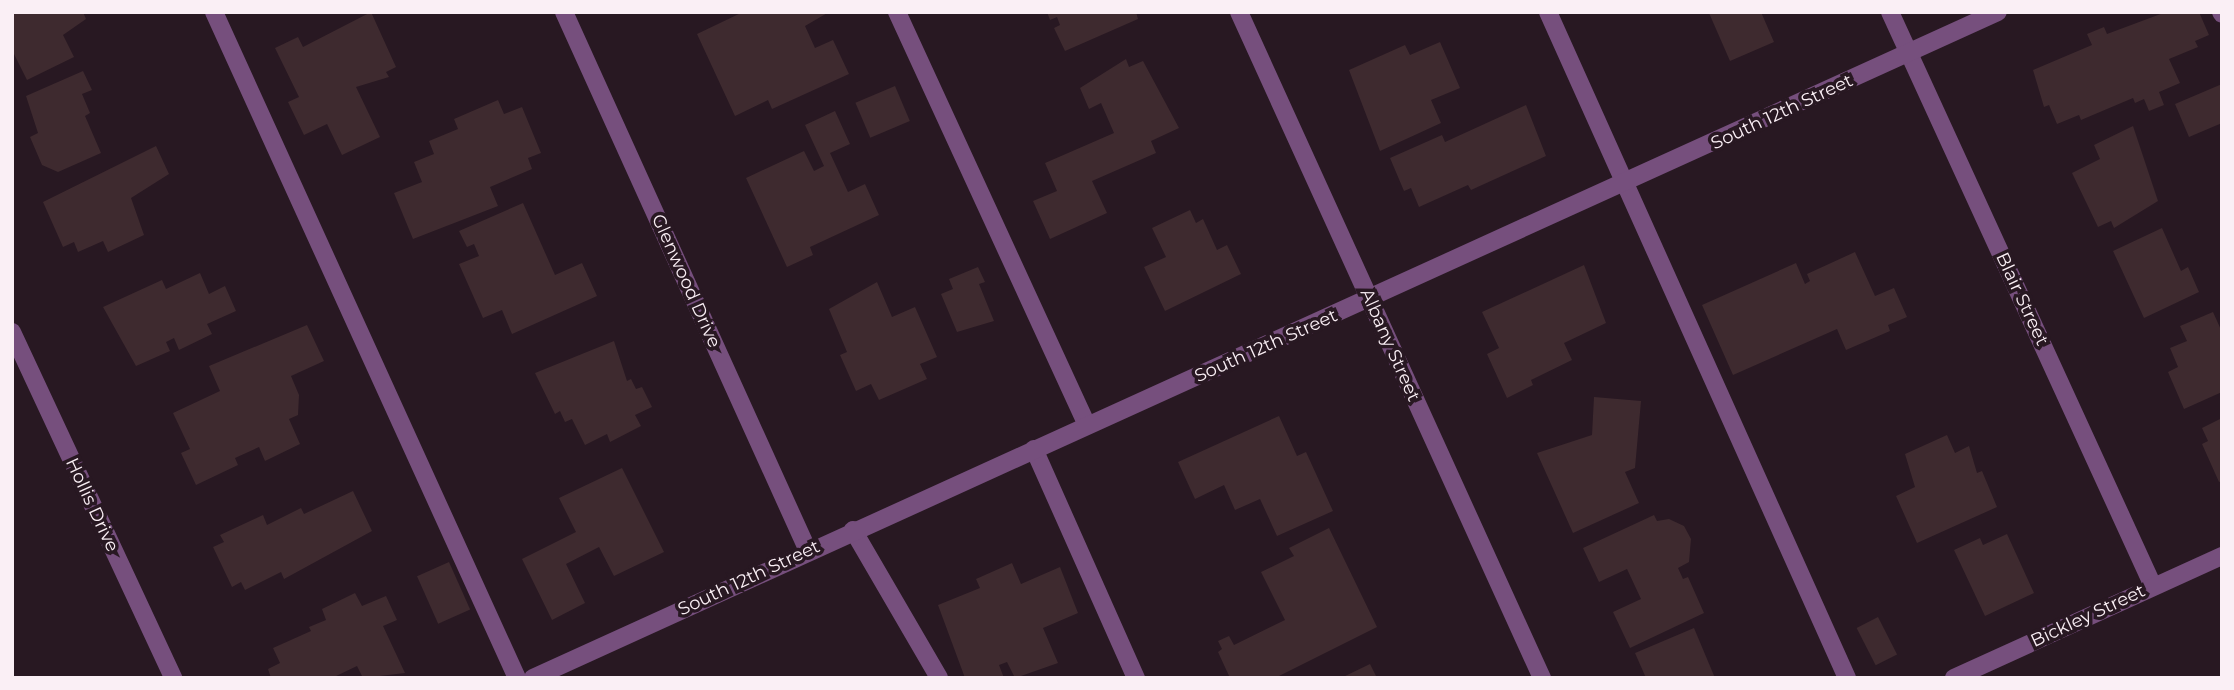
<!DOCTYPE html>
<html>
<head>
<meta charset="utf-8">
<style>
  body { margin:0 }
  #map { position:relative; width:2234px; height:690px; overflow:hidden; background:#281822; font-family:Montserrat,sans-serif }
  div>[style] { position:absolute }
  [style*='--x'] { left:calc(var(--x)*1px); top:calc(var(--y)*1px); width:calc(var(--w)*1px); rotate:calc(var(--a)*1deg) }
  .building>* { inset:0; background:#3e2a2f; transform-origin:0 0 }
  .minor>* { height:18px; margin:-9px; padding:0 9px; transform-origin:9px; border-radius:9px; background:#764f7d }
  span { translate:-50% -50%; white-space:nowrap; text-align:center; line-height:1.15; -webkit-text-stroke:7px #281822; paint-order:stroke }
  .street-label { font-size:18px; color:#faeff5 }
  .frame { position:absolute; inset:0; border:14px solid #faeff5; pointer-events:none }
</style>
</head>
<body>
<div id="map">
  <div class="building">
    <div style="clip-path:polygon(12px 12px,83px 12px,86px 19px,63px 35px,74px 57px,27px 80px,12px 50px)"></div>
    <div style="clip-path:polygon(371px 12px,396px 67px,386px 72px,389px 77px,356px 87px,380px 137px,342px 155px,327px 124px,304px 135px,288px 102px,299px 97px,275px 48px,298px 37px,303px 47px)"></div>
    <div style="clip-path:polygon(743px 12px,829px 12px,805px 26px,815px 48px,833px 40px,849px 74px,772px 109px,768px 100px,735px 116px,697px 34px)"></div>
    <div style="clip-path:polygon(1047px 12px,1136px 12px,1138px 19px,1065px 51px,1054px 28px,1060px 25px,1057px 17px,1050px 20px)"></div>
    <div style="clip-path:polygon(1702px 12px,1761px 12px,1774px 42px,1730px 61px,1709px 13px)"></div>
    <div style="clip-path:polygon(2166px 12px,2199px 12px,2209px 35px,2195px 41px,2198px 47px,2169px 59px,2180px 83px,2159px 92px,2164px 105px,2149px 111px,2144px 99px,2135px 103px,2133px 98px,2081px 120px,2079px 115px,2057px 124px,2049px 105px,2044px 107px,2033px 70px,2092px 45px,2087px 34px,2104px 27px,2107px 34px)"></div>
    <div style="clip-path:polygon(1440px 42px,1460px 88px,1431px 100px,1441px 123px,1380px 151px,1349px 70px,1405px 45px,1410px 55px)"></div>
    <div style="clip-path:polygon(1126px 59px,1129px 67px,1143px 61px,1179px 128px,1151px 141px,1156px 153px,1092px 181px,1107px 213px,1050px 239px,1033px 201px,1057px 191px,1045px 163px,1114px 133px,1101px 103px,1089px 109px,1080px 88px)"></div>
    <div style="clip-path:polygon(83px 71px,92px 90px,82px 94px,90px 113px,85px 116px,101px 153px,58px 172px,42px 165px,30px 137px,38px 133px,26px 96px)"></div>
    <div style="clip-path:polygon(2222px 84px,2222px 123px,2189px 137px,2175px 104px)"></div>
    <div style="left:895px;top:86px;width:38px;height:43px;rotate:67deg"></div>
    <div style="clip-path:polygon(498px 100px,504px 114px,522px 107px,541px 153px,528px 158px,532px 169px,490px 187px,498px 206px,413px 239px,394px 193px,422px 182px,414px 162px,434px 154px,429px 141px,458px 129px,454px 119px)"></div>
    <div style="clip-path:polygon(1526px 105px,1546px 156px,1471px 190px,1468px 185px,1419px 207px,1411px 188px,1404px 191px,1390px 158px,1442px 135px,1445px 142px)"></div>
    <div style="clip-path:polygon(835px 111px,850px 144px,830px 153px,848px 192px,865px 184px,879px 215px,810px 247px,813px 255px,787px 267px,746px 178px,804px 151px,814px 171px,824px 166px,805px 125px)"></div>
    <div style="clip-path:polygon(2133px 126px,2158px 201px,2114px 228px,2111px 221px,2098px 227px,2072px 173px,2100px 159px,2094px 145px)"></div>
    <div style="clip-path:polygon(156px 146px,169px 174px,131px 198px,144px 235px,108px 252px,103px 241px,78px 252px,74px 242px,63px 247px,43px 202px)"></div>
    <div style="clip-path:polygon(523px 203px,555px 275px,582px 263px,597px 296px,512px 334px,502px 310px,483px 318px,459px 264px,479px 256px,474px 244px,467px 247px,459px 231px)"></div>
    <div style="clip-path:polygon(1190px 210px,1196px 223px,1203px 219px,1217px 250px,1227px 245px,1241px 274px,1165px 311px,1144px 267px,1166px 257px,1152px 228px)"></div>
    <div style="clip-path:polygon(2162px 228px,2181px 271px,2188px 267px,2199px 292px,2144px 318px,2113px 251px)"></div>
    <div style="clip-path:polygon(1855px 252px,1875px 296px,1894px 288px,1907px 317px,1888px 325px,1890px 331px,1846px 350px,1837px 329px,1733px 375px,1702px 305px,1796px 263px,1805px 284px,1810px 281px,1807px 274px)"></div>
    <div style="clip-path:polygon(1584px 265px,1606px 323px,1564px 343px,1572px 360px,1531px 380px,1533px 385px,1507px 398px,1487px 354px,1499px 348px,1482px 312px)"></div>
    <div style="clip-path:polygon(978px 267px,985px 282px,979px 284px,994px 321px,957px 332px,941px 294px,953px 289px,949px 279px)"></div>
    <div style="clip-path:polygon(200px 273px,209px 294px,225px 286px,236px 311px,207px 324px,212px 334px,179px 350px,174px 338px,166px 342px,170px 351px,136px 366px,103px 307px,162px 280px,166px 289px)"></div>
    <div style="clip-path:polygon(877px 282px,892px 317px,915px 307px,937px 357px,920px 364px,927px 379px,879px 400px,871px 384px,856px 391px,840px 355px,847px 352px,829px 309px)"></div>
    <div style="clip-path:polygon(2213px 312px,2222px 332px,2222px 392px,2184px 409px,2168px 372px,2178px 367px,2170px 348px,2187px 341px,2180px 326px)"></div>
    <div style="clip-path:polygon(307px 325px,324px 361px,291px 376px,299px 395px,298px 415px,289px 419px,300px 444px,265px 461px,259px 447px,235px 458px,238px 465px,196px 485px,181px 453px,190px 449px,173px 413px,220px 391px,209px 366px)"></div>
    <div style="clip-path:polygon(614px 341px,627px 381px,631px 379px,636px 389px,642px 387px,652px 407px,635px 415px,641px 426px,610px 442px,607px 434px,585px 445px,572px 419px,565px 422px,560px 411px,555px 414px,535px 373px)"></div>
    <div style="clip-path:polygon(1594px 397px,1641px 401px,1635px 468px,1625px 472px,1639px 503px,1573px 533px,1537px 453px,1592px 435px)"></div>
    <div style="clip-path:polygon(1279px 416px,1297px 456px,1306px 452px,1333px 511px,1277px 536px,1260px 499px,1235px 510px,1224px 485px,1195px 499px,1178px 462px)"></div>
    <div style="clip-path:polygon(2222px 418px,2222px 481px,2219px 482px,2202px 444px,2208px 441px,2202px 428px)"></div>
    <div style="clip-path:polygon(1947px 435px,1955px 453px,1969px 446px,1977px 473px,1982px 471px,1997px 507px,1917px 543px,1896px 496px,1915px 487px,1905px 454px)"></div>
    <div style="clip-path:polygon(622px 468px,664px 552px,614px 576px,599px 547px,566px 564px,585px 603px,552px 620px,522px 559px,576px 532px,559px 498px)"></div>
    <div style="clip-path:polygon(353px 491px,372px 531px,284px 579px,281px 572px,245px 590px,241px 582px,232px 587px,213px 547px,224px 542px,220px 535px,263px 515px,267px 525px,301px 508px,304px 514px)"></div>
    <div style="clip-path:polygon(1654px 515px,1657px 521px,1669px 519px,1684px 526px,1691px 539px,1689px 562px,1678px 568px,1683px 579px,1688px 577px,1704px 613px,1630px 648px,1613px 612px,1641px 599px,1627px 569px,1599px 582px,1583px 548px)"></div>
    <div style="clip-path:polygon(1329px 528px,1377px 627px,1275px 678px,1230px 678px,1218px 652px,1222px 649px,1218px 641px,1229px 636px,1234px 645px,1285px 620px,1261px 572px,1294px 556px,1289px 548px)"></div>
    <div style="clip-path:polygon(2007px 534px,2034px 593px,1985px 616px,1954px 550px,1980px 538px,1983px 545px)"></div>
    <div style="left:449px;top:562px;width:52px;height:35px;rotate:66deg"></div>
    <div style="clip-path:polygon(1012px 563px,1021px 584px,1060px 567px,1078px 613px,1043px 628px,1058px 663px,1015px 678px,1007px 662px,999px 665px,1004px 678px,965px 678px,938px 605px,980px 588px,976px 579px)"></div>
    <div style="clip-path:polygon(355px 593px,362px 606px,386px 596px,397px 620px,383px 626px,405px 673px,363px 678px,357px 666px,332px 678px,271px 678px,268px 669px,280px 663px,273px 648px,311px 631px,309px 627px,326px 620px,322px 609px)"></div>
    <div style="left:1878px;top:617px;width:42px;height:24px;rotate:63deg"></div>
    <div style="clip-path:polygon(1694px 628px,1715px 678px,1646px 678px,1635px 653px)"></div>
    <div style="clip-path:polygon(1370px 664px,1377px 678px,1341px 678px)"></div>
  </div>
  <div class="minor">
    <div style="--x:214;--y:12;--w:732;--a:65.54"></div>
    <div style="--x:564;--y:12;--w:592;--a:65.64"></div>
    <div style="--x:897;--y:12;--w:455;--a:65.3"></div>
    <div style="--x:1239;--y:12;--w:732;--a:65.54"></div>
    <div style="--x:1548;--y:12;--w:730;--a:65.82"></div>
    <div style="--x:1890;--y:12;--w:631;--a:65.38"></div>
    <div style="--x:2221;--y:12;--w:2;--a:63"></div>
    <div style="--x:12;--y:332;--w:382;--a:65"></div>
    <div style="--x:1034;--y:449;--w:251;--a:66"></div>
    <div style="--x:853;--y:530;--w:171;--a:59.8"></div>
    <div style="--x:533;--y:678;--w:1609;--a:-24.45"></div>
    <div style="--x:1954;--y:678;--w:294;--a:-24.5"></div>
  </div>
  <div class="street-label">
    <span style="left:1782px;top:112px;rotate:-25deg">South 12th Street</span>
    <span style="left:686px;top:281px;rotate:66deg">Glenwood Drive</span>
    <span style="left:2022px;top:299px;rotate:65deg">Blair Street</span>
    <span style="left:1390px;top:345px;rotate:66deg">Albany Street</span>
    <span style="left:1266px;top:346px;rotate:-24deg">South 12th Street</span>
    <span style="left:92px;top:505px;rotate:65deg">Hollis Drive</span>
    <span style="left:749px;top:578px;rotate:-25deg">South 12th Street</span>
    <span style="left:2088px;top:616px;rotate:-25deg">Bickley Street</span>
  </div>
  <div class="frame"></div>
</div>
</body>
</html>
